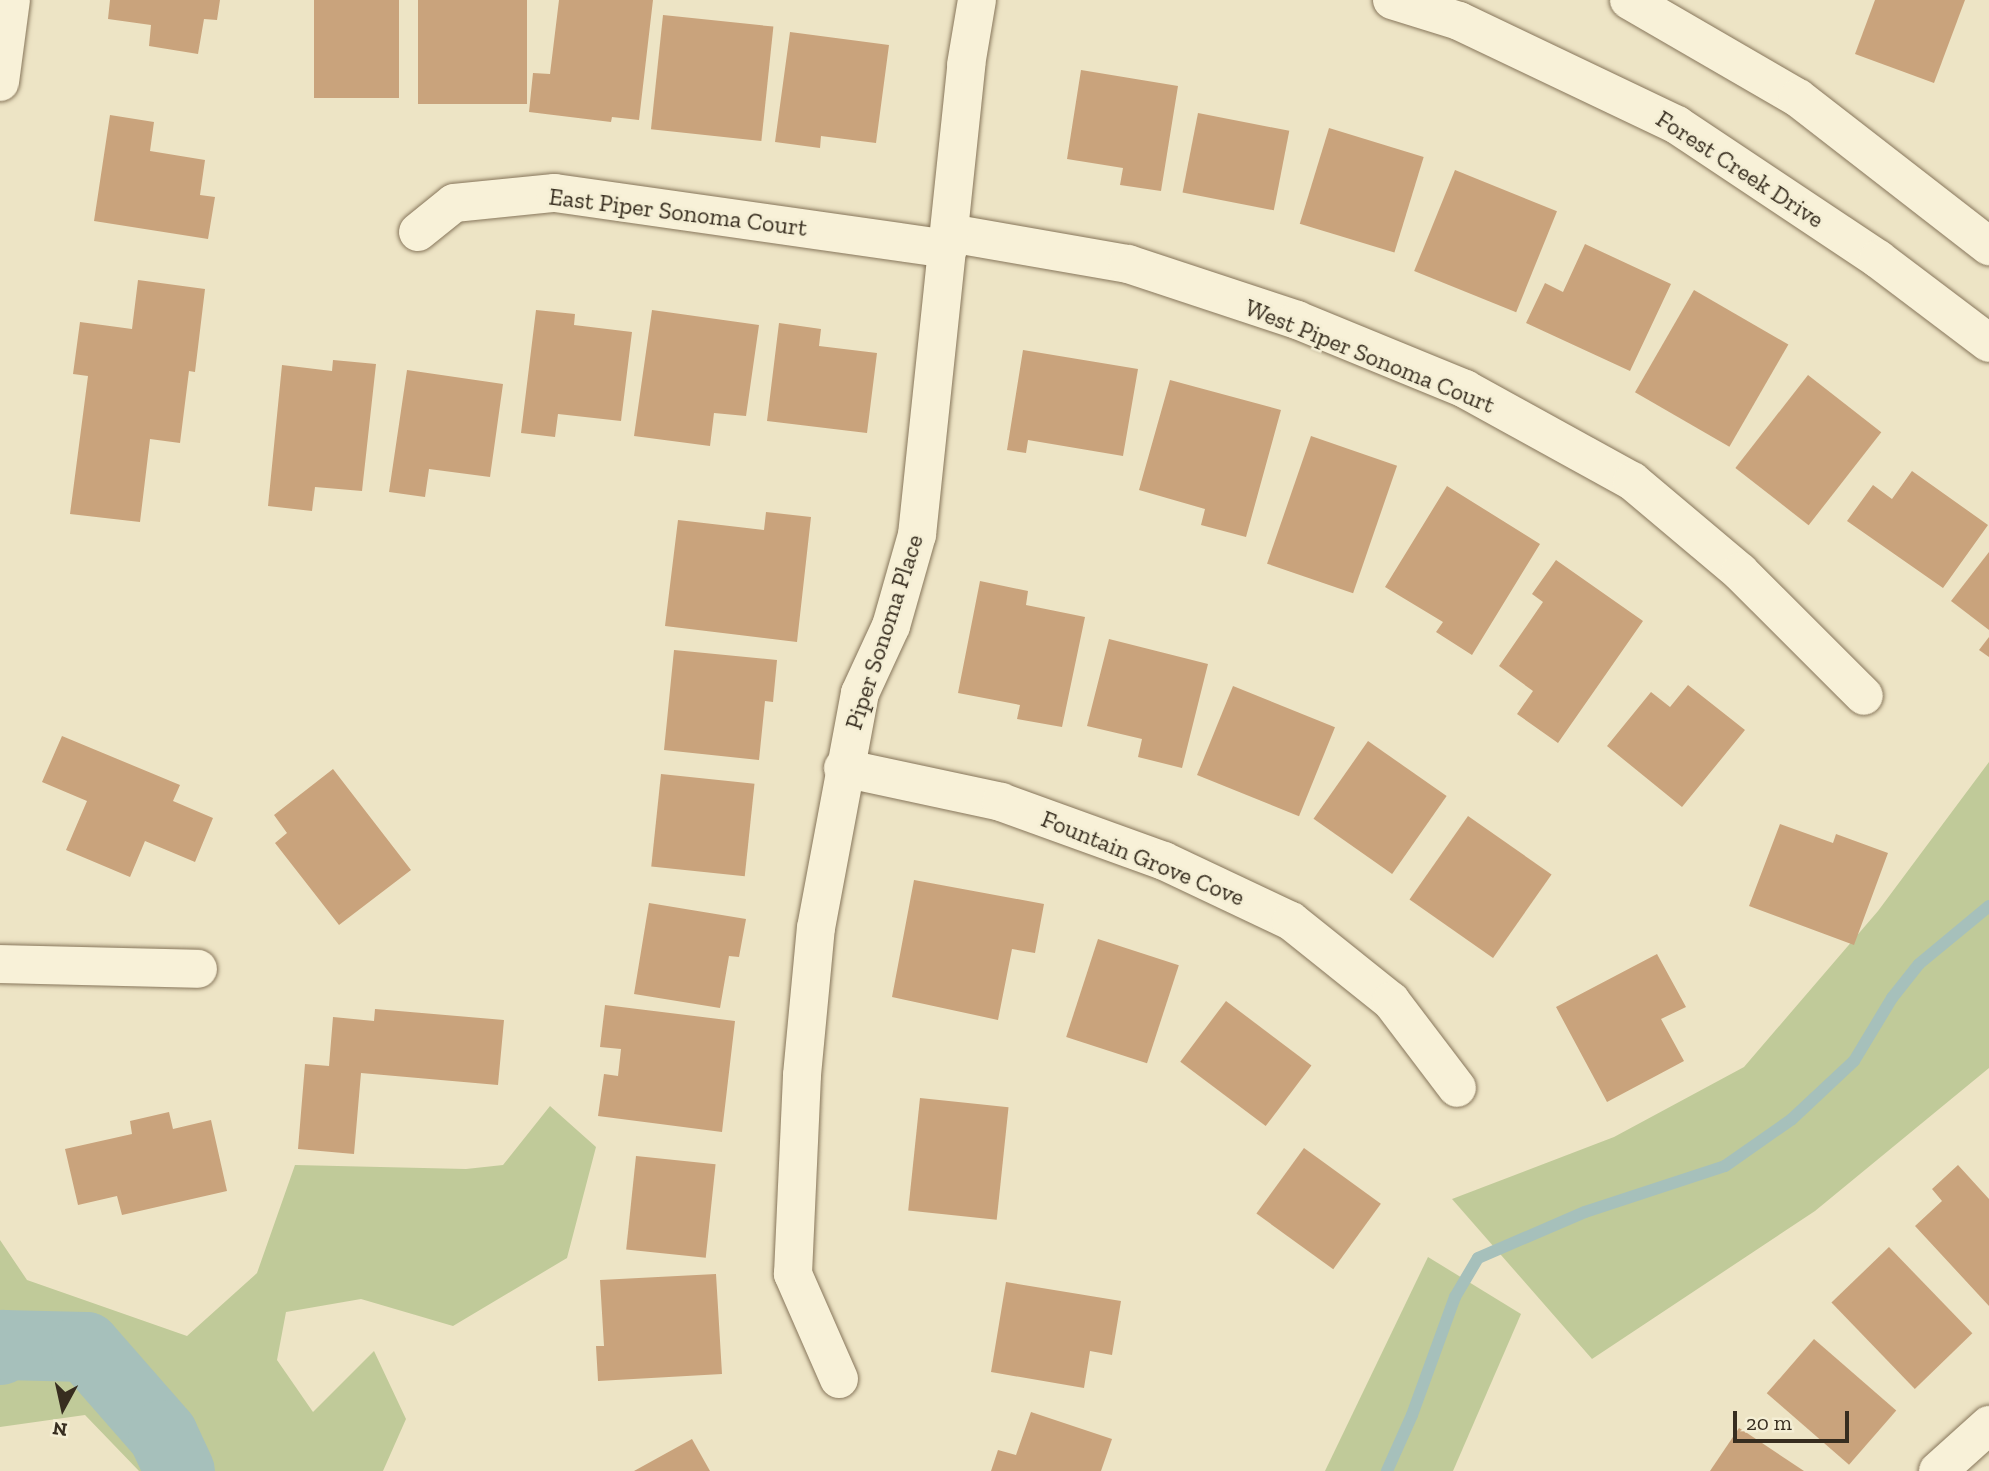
<!DOCTYPE html>
<html>
<head>
<meta charset="utf-8">
<style>
  body { margin:0 }
  #map { position:relative; width:1989px; height:1471px; overflow:hidden; background:#ede4c5; font-family:"Zilla Slab",serif }
  div>[style] { position:absolute }
  [style*='--x'] { left:calc(var(--x)*1px); top:calc(var(--y)*1px); width:calc(var(--w)*1px); rotate:calc(var(--a)*1deg) }
  .green>* { inset:0; background:#c0ca99 }
  .stream>* { height:12px; margin:-6px; padding:0 6px; transform-origin:6px; border-radius:6px; background:#a6c0bb }
  .river>* { height:70px; margin:-35px; padding:0 35px; transform-origin:35px; border-radius:35px; background:#a6c0bb }
  .building>* { inset:0; background:#c9a37c; transform-origin:0 0 }
  .roads { filter:drop-shadow(0 0 2px #87765b) drop-shadow(0 0 2px #87765b) }
  .minor>* { height:38px; margin:-19px; padding:0 19px; transform-origin:19px; border-radius:19px; background:#f8f1d8 }
  .tertiary>* { height:38px; margin:-19px; padding:0 19px; transform-origin:19px; border-radius:19px; background:#f8f1d8 }
  span { translate:-50% -50%; white-space:nowrap; text-align:center; line-height:1.15; -webkit-text-stroke:5px #f4eed4; paint-order:stroke }
  .street-label { font-size:24px; color:#372d1f }
  .north { position:absolute; left:28px; top:1373px; width:70px; height:70px; -webkit-text-stroke:5px #f4eed4; paint-order:stroke; rotate:188deg; font-size:19px; font-weight:700; line-height:28px; text-align:center; color:#372d1f }
  .north::after { content:''; display:block; margin:auto; width:24px; height:32px; background:#372d1f; clip-path:polygon(50% 0,100% 100%,50% 72%,0 100%) }
  .scale { position:absolute; left:1733px; top:1411px; width:116px; height:32px; box-sizing:border-box; border:4px solid #372d1f; border-top:0; padding-left:9px; font-size:21px; line-height:24px; white-space:nowrap; color:#372d1f; -webkit-text-stroke:5px #f4eed4; paint-order:stroke }
</style>
</head>
<body>
<div id="map">
  <div class="green">
    <div style="clip-path:polygon(1989px 762px,1989px 1068px,1815px 1211px,1592px 1359px,1452px 1199px,1614px 1137px,1744px 1067px,1878px 911px)"></div>
    <div style="clip-path:polygon(550px 1106px,596px 1147px,567px 1258px,453px 1326px,361px 1299px,286px 1312px,277px 1360px,313px 1412px,374px 1351px,406px 1419px,383px 1471px,139px 1471px,85px 1415px,0 1427px,0 1240px,27px 1280px,187px 1336px,257px 1273px,295px 1165px,466px 1169px,503px 1165px)"></div>
    <div style="clip-path:polygon(1428px 1257px,1521px 1314px,1453px 1471px,1325px 1471px)"></div>
  </div>
  <div class="stream">
    <div style="--x:1387;--y:1471;--w:61;--a:-65.9"></div>
    <div style="--x:1412;--y:1415;--w:126;--a:-70"></div>
    <div style="--x:1455;--y:1297;--w:45;--a:-59.5"></div>
    <div style="--x:1478;--y:1258;--w:116;--a:-23.3"></div>
    <div style="--x:1585;--y:1212;--w:147;--a:-18.2"></div>
    <div style="--x:1725;--y:1166;--w:82;--a:-35"></div>
    <div style="--x:1792;--y:1119;--w:85;--a:-43.1"></div>
    <div style="--x:1854;--y:1061;--w:74;--a:-58.9"></div>
    <div style="--x:1892;--y:998;--w:43;--a:-51.5"></div>
    <div style="--x:1919;--y:964;--w:91;--a:-39.6"></div>
  </div>
  <div class="river">
    <div style="--x:0;--y:1350;--w:6;--a:-59"></div>
    <div style="--x:3;--y:1345;--w:83;--a:1.4"></div>
    <div style="--x:86;--y:1347;--w:117;--a:48.8"></div>
    <div style="--x:163;--y:1435;--w:40;--a:65"></div>
  </div>
  <div class="building">
    <div style="clip-path:polygon(110px 0,220px 0,217px 20px,204px 19px,198px 54px,149px 46px,151px 25px,108px 19px)"></div>
    <div style="left:314px;top:0;width:85px;height:98px"></div>
    <div style="left:418px;top:0;width:109px;height:104px"></div>
    <div style="clip-path:polygon(559px 0,653px 0,639px 120px,612px 117px,611px 122px,529px 112px,533px 73px,550px 74px)"></div>
    <div style="clip-path:polygon(1875px 0,1965px 0,1934px 83px,1855px 54px)"></div>
    <div style="left:663px;top:15px;width:111px;height:115px;rotate:6deg"></div>
    <div style="clip-path:polygon(790px 32px,889px 45px,876px 143px,821px 136px,820px 148px,775px 142px)"></div>
    <div style="clip-path:polygon(1081px 70px,1178px 86px,1161px 191px,1120px 185px,1123px 168px,1067px 159px)"></div>
    <div style="left:1198px;top:113px;width:93px;height:81px;rotate:11deg"></div>
    <div style="clip-path:polygon(110px 115px,154px 122px,150px 151px,205px 160px,200px 195px,215px 197px,208px 239px,94px 221px)"></div>
    <div style="left:1329px;top:128px;width:99px;height:100px;rotate:17deg"></div>
    <div style="left:1455px;top:170px;width:110px;height:109px;rotate:22deg"></div>
    <div style="clip-path:polygon(1585px 244px,1671px 284px,1630px 371px,1526px 323px,1545px 283px,1563px 292px)"></div>
    <div style="clip-path:polygon(138px 280px,205px 289px,195px 372px,189px 371px,180px 443px,150px 439px,140px 522px,70px 514px,88px 376px,73px 374px,80px 322px,132px 329px)"></div>
    <div style="left:1694px;top:290px;width:109px;height:118px;rotate:30deg"></div>
    <div style="clip-path:polygon(536px 310px,575px 314px,574px 325px,632px 332px,621px 421px,558px 414px,555px 437px,521px 433px)"></div>
    <div style="clip-path:polygon(652px 310px,759px 325px,746px 416px,714px 413px,710px 446px,634px 436px)"></div>
    <div style="clip-path:polygon(779px 323px,821px 329px,819px 346px,877px 353px,867px 433px,767px 421px)"></div>
    <div style="clip-path:polygon(1023px 350px,1138px 369px,1123px 456px,1028px 440px,1026px 453px,1007px 450px)"></div>
    <div style="clip-path:polygon(333px 360px,376px 364px,362px 491px,315px 487px,312px 511px,268px 506px,282px 365px,332px 371px)"></div>
    <div style="clip-path:polygon(407px 370px,503px 384px,490px 477px,429px 469px,425px 497px,389px 492px)"></div>
    <div style="left:1808px;top:375px;width:93px;height:118px;rotate:38deg"></div>
    <div style="clip-path:polygon(1170px 380px,1281px 410px,1246px 537px,1201px 525px,1205px 509px,1139px 490px)"></div>
    <div style="left:1311px;top:436px;width:91px;height:135px;rotate:19deg"></div>
    <div style="clip-path:polygon(1912px 471px,1988px 525px,1943px 588px,1847px 521px,1873px 485px,1892px 499px)"></div>
    <div style="clip-path:polygon(1447px 486px,1540px 544px,1472px 655px,1436px 632px,1443px 622px,1385px 587px)"></div>
    <div style="clip-path:polygon(766px 512px,811px 517px,797px 642px,665px 626px,678px 520px,764px 530px)"></div>
    <div style="clip-path:polygon(1989px 552px,1989px 630px,1951px 601px)"></div>
    <div style="clip-path:polygon(1556px 560px,1643px 621px,1558px 743px,1517px 714px,1533px 691px,1499px 666px,1543px 602px,1532px 594px)"></div>
    <div style="clip-path:polygon(980px 581px,1028px 591px,1026px 605px,1085px 617px,1062px 727px,1017px 719px,1020px 705px,958px 693px)"></div>
    <div style="clip-path:polygon(1989px 637px,1989px 657px,1979px 650px)"></div>
    <div style="clip-path:polygon(1109px 639px,1208px 664px,1182px 768px,1138px 757px,1142px 739px,1087px 726px)"></div>
    <div style="clip-path:polygon(674px 650px,777px 660px,773px 702px,765px 701px,759px 760px,664px 750px)"></div>
    <div style="clip-path:polygon(1688px 685px,1745px 730px,1682px 807px,1607px 746px,1651px 692px,1670px 707px)"></div>
    <div style="left:1233px;top:686px;width:110px;height:96px;rotate:22deg"></div>
    <div style="clip-path:polygon(62px 736px,180px 785px,173px 801px,213px 818px,195px 862px,145px 841px,130px 877px,66px 850px,87px 801px,42px 782px)"></div>
    <div style="left:1368px;top:741px;width:96px;height:95px;rotate:35deg"></div>
    <div style="clip-path:polygon(333px 769px,411px 870px,339px 925px,275px 843px,287px 833px,274px 815px)"></div>
    <div style="left:661px;top:774px;width:94px;height:93px;rotate:6deg"></div>
    <div style="left:1468px;top:816px;width:102px;height:102px;rotate:35deg"></div>
    <div style="clip-path:polygon(1780px 824px,1833px 843px,1836px 834px,1888px 853px,1854px 945px,1749px 906px)"></div>
    <div style="clip-path:polygon(914px 880px,1044px 904px,1035px 953px,1012px 949px,998px 1020px,892px 997px)"></div>
    <div style="clip-path:polygon(649px 903px,746px 919px,739px 957px,729px 956px,720px 1008px,634px 994px)"></div>
    <div style="left:1098px;top:939px;width:85px;height:103px;rotate:18deg"></div>
    <div style="clip-path:polygon(1657px 954px,1686px 1007px,1661px 1019px,1684px 1061px,1607px 1102px,1556px 1007px)"></div>
    <div style="left:1226px;top:1001px;width:107px;height:76px;rotate:37deg"></div>
    <div style="clip-path:polygon(605px 1005px,735px 1021px,722px 1132px,598px 1116px,604px 1074px,618px 1076px,621px 1049px,600px 1047px)"></div>
    <div style="clip-path:polygon(375px 1009px,504px 1020px,498px 1085px,361px 1073px,354px 1154px,298px 1149px,305px 1064px,329px 1066px,333px 1017px,374px 1021px)"></div>
    <div style="left:920px;top:1098px;width:89px;height:113px;rotate:6deg"></div>
    <div style="clip-path:polygon(169px 1112px,173px 1129px,211px 1120px,227px 1191px,122px 1215px,117px 1196px,78px 1205px,65px 1149px,132px 1134px,130px 1121px)"></div>
    <div style="left:1304px;top:1148px;width:95px;height:81px;rotate:36deg"></div>
    <div style="left:636px;top:1156px;width:80px;height:94px;rotate:6deg"></div>
    <div style="clip-path:polygon(1958px 1165px,1989px 1199px,1989px 1306px,1915px 1226px,1942px 1201px,1932px 1189px)"></div>
    <div style="left:1889px;top:1247px;width:120px;height:80px;rotate:46deg"></div>
    <div style="clip-path:polygon(716px 1274px,722px 1374px,598px 1381px,596px 1346px,604px 1346px,600px 1280px)"></div>
    <div style="clip-path:polygon(1006px 1282px,1121px 1301px,1112px 1355px,1090px 1351px,1084px 1388px,991px 1372px)"></div>
    <div style="left:1814px;top:1339px;width:109px;height:72px;rotate:41deg"></div>
    <div style="clip-path:polygon(1031px 1412px,1112px 1439px,1101px 1471px,991px 1471px,998px 1450px,1016px 1455px)"></div>
    <div style="clip-path:polygon(1739px 1428px,1747px 1433px,1804px 1471px,1710px 1471px)"></div>
    <div style="clip-path:polygon(692px 1439px,710px 1471px,634px 1471px)"></div>
  </div>
  <div class="roads">
    <div class="minor">
      <div style="--x:0;--y:82;--w:83;--a:-82.4"></div>
      <div style="--x:418;--y:232;--w:46;--a:-38.9"></div>
      <div style="--x:454;--y:203;--w:101;--a:-5.7"></div>
      <div style="--x:555;--y:193;--w:397;--a:8.1"></div>
      <div style="--x:950;--y:233;--w:181;--a:9.9"></div>
      <div style="--x:1128;--y:264;--w:178;--a:18.3"></div>
      <div style="--x:1297;--y:320;--w:182;--a:22.3"></div>
      <div style="--x:1465;--y:389;--w:191;--a:28.9"></div>
      <div style="--x:1632;--y:481;--w:141;--a:40.1"></div>
      <div style="--x:1740;--y:572;--w:175;--a:45"></div>
      <div style="--x:843;--y:768;--w:162;--a:12.1"></div>
      <div style="--x:1001;--y:802;--w:173;--a:19.9"></div>
      <div style="--x:1164;--y:861;--w:140;--a:25.3"></div>
      <div style="--x:1291;--y:921;--w:128;--a:38.7"></div>
      <div style="--x:1391;--y:1001;--w:109;--a:52.8"></div>
      <div style="--x:0;--y:964;--w:198;--a:1.4"></div>
      <div style="--x:839;--y:1379;--w:115;--a:-113.7"></div>
      <div style="--x:793;--y:1274;--w:199;--a:-87.4"></div>
      <div style="--x:802;--y:1075;--w:148;--a:-84.6"></div>
      <div style="--x:816;--y:928;--w:239;--a:-79.4"></div>
      <div style="--x:860;--y:693;--w:74;--a:-65.2"></div>
      <div style="--x:891;--y:626;--w:95;--a:-74.1"></div>
      <div style="--x:917;--y:535;--w:473;--a:-84"></div>
      <div style="--x:966;--y:65;--w:66;--a:-80.4"></div>
      <div style="--x:1938;--y:1471;--w:69;--a:-42"></div>
    </div>
    <div class="tertiary">
      <div style="--x:1392;--y:0;--w:70;--a:17.4"></div>
      <div style="--x:1459;--y:21;--w:242;--a:25.5"></div>
      <div style="--x:1677;--y:125;--w:242;--a:33.7"></div>
      <div style="--x:1878;--y:259;--w:139;--a:37.1"></div>
      <div style="--x:1629;--y:0;--w:195;--a:30.1"></div>
      <div style="--x:1798;--y:98;--w:242;--a:37.8"></div>
    </div>
  </div>
  <div class="street-label">
    <span style="left:1740px;top:169px;rotate:33deg">Forest Creek Drive</span>
    <span style="left:678px;top:212px;rotate:7deg">East Piper Sonoma Court</span>
    <span style="left:1370px;top:356px;rotate:22deg">West Piper Sonoma Court</span>
    <span style="left:884px;top:632px;rotate:-72deg">Piper Sonoma Place</span>
    <span style="left:1143px;top:858px;rotate:22deg">Fountain Grove Cove</span>
  </div>
  <div class="north">N</div>
  <div class="scale">20 m</div>
</div>
</body>
</html>
